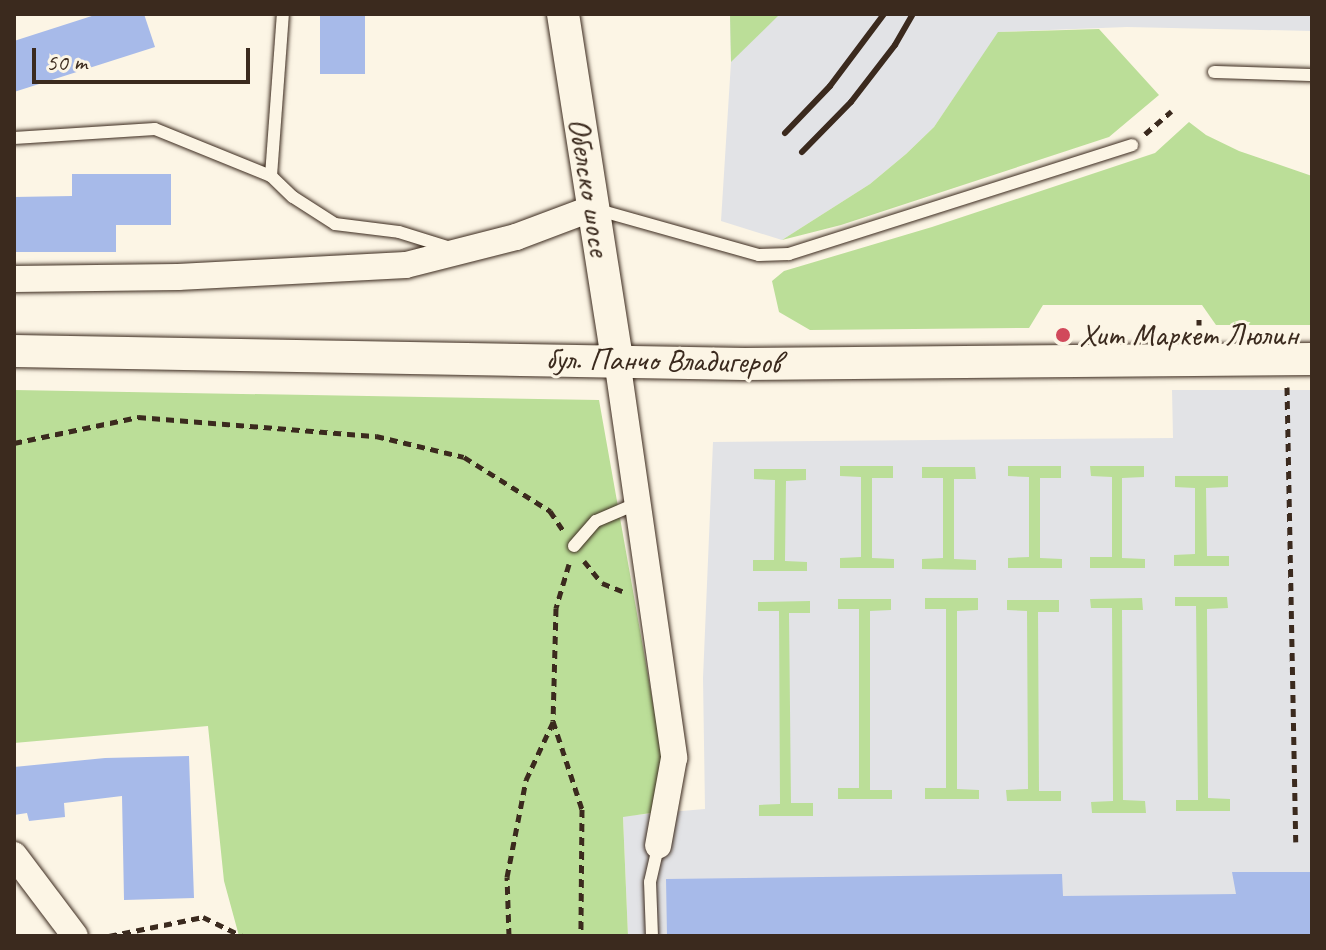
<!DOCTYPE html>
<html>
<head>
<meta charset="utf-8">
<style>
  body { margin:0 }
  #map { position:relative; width:1326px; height:950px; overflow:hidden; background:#fcf5e5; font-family:Caveat,sans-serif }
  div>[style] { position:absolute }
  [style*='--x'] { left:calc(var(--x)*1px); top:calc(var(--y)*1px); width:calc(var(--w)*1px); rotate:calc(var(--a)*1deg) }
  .built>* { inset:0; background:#e2e3e6 }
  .green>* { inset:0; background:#bbde98 }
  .building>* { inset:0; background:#a7bae9; transform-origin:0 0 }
  .path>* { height:5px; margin-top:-2.5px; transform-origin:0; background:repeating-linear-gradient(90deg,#3b2a1e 0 8px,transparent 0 14px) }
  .roads { filter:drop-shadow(0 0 2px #3b2a1e) drop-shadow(0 0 2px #3b2a1e) }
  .service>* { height:12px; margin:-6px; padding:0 6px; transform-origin:6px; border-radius:6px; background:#fcf5e5 }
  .minor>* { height:26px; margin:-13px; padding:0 13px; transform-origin:13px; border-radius:13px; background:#fcf5e5 }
  .tertiary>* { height:32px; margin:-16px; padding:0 16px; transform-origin:16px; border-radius:16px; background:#fcf5e5 }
  .rail>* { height:6px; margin:-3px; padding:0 3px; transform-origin:3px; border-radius:3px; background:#3b2a1e }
  .dots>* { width:22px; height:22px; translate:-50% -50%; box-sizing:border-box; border:4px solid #fcf5e5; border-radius:50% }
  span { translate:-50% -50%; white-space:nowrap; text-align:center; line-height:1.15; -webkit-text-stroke:6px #fcf5e5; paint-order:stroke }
  .street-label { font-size:32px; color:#3b2a1e }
  .poi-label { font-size:32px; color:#3b2a1e }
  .left { translate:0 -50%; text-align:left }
  .frame { position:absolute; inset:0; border:16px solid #3b2a1e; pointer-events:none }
  .scale { position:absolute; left:32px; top:48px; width:218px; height:36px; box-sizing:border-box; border:4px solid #3b2a1e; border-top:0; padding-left:10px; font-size:24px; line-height:28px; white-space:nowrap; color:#3b2a1e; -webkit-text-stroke:6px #fcf5e5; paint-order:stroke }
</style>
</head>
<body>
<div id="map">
  <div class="built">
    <div style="clip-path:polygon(730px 14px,1312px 14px,1312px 31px,1127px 27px,999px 32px,934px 127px,906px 154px,870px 184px,782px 240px,721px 221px,731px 62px)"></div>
    <div style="clip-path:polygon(1172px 390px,1312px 390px,1312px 936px,628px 936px,623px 816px,705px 809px,703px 678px,713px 442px,1173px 438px)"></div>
  </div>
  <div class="green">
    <div style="clip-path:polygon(730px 14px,780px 14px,731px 62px)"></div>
    <div style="clip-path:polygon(1099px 29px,1159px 95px,1109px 137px,841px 225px,782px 240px,870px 184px,906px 154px,934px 127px,998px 32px)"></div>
    <div style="clip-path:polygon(1189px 122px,1206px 135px,1239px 151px,1312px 176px,1312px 325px,1216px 325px,1202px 305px,1043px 305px,1029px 328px,810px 330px,779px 312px,772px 281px,784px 271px,932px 227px,1155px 153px)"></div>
    <div style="clip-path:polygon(14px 390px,599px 400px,672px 810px,623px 817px,628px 936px,239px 936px,224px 881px,208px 726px,14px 743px)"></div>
    <div style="clip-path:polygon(840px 466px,893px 466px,893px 478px,872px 478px,872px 558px,894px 559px,894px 568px,840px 568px,840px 558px,861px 557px,861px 477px,840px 476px)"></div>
    <div style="clip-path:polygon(1008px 466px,1061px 466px,1061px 478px,1040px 478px,1040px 558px,1062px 559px,1062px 568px,1008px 568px,1008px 558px,1029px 557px,1029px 477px,1008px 476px)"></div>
    <div style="clip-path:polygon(1090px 466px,1144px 466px,1144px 477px,1122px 478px,1122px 558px,1145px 559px,1145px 568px,1090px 568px,1090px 557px,1112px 557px,1112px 477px,1091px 476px)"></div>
    <div style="clip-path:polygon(922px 467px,975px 467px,976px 479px,954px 479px,954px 559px,976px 560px,976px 570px,922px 569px,922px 559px,943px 558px,943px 478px,922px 478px)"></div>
    <div style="clip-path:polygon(754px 469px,806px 469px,806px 480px,786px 481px,785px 561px,807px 562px,807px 571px,753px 571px,753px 560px,774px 560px,775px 480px,754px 479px)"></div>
    <div style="clip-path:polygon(1175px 476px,1228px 476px,1228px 487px,1206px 488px,1207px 556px,1229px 556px,1229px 566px,1174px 566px,1174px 555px,1195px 554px,1195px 488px,1175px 487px)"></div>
    <div style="clip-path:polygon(1175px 597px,1227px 597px,1228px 608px,1207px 609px,1208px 798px,1230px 799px,1230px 811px,1176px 811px,1176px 800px,1198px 800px,1196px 606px,1175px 606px)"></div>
    <div style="clip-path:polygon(925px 598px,978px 598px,978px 610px,957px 611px,957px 789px,979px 790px,979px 799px,925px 799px,925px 788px,946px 788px,946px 609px,925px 609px)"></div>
    <div style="clip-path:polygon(1142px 598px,1143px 610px,1122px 610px,1123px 800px,1145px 801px,1146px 813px,1092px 813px,1091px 802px,1113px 801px,1112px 608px,1091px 608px,1090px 599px)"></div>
    <div style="clip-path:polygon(838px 599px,891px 599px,891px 610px,870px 611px,870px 790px,892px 790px,892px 799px,838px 799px,838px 788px,859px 788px,859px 609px,838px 609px)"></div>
    <div style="clip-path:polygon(1007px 600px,1059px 600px,1059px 612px,1038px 612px,1039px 791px,1061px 791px,1061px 801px,1007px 801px,1006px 790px,1028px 789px,1027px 611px,1007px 610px)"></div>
    <div style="clip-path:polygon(810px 601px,810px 613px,789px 613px,791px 803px,813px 803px,813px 816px,759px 816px,759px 805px,780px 804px,779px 611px,758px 611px,758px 602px)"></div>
  </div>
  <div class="building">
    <div style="clip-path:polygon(98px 14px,144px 14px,155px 47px,14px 92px,14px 41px)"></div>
    <div style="left:320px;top:14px;width:45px;height:60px"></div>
    <div style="clip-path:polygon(72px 174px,171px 174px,171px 225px,116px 225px,116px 252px,14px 252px,14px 197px,72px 196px)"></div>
    <div style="clip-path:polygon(189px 756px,194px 898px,124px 900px,122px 796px,64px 803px,65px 817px,29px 821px,27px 813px,14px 815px,14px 767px,105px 758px)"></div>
    <div style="clip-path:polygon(1232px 872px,1312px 872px,1312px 936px,667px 936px,666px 879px,1062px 874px,1063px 896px,1236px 894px)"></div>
  </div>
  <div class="path">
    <div style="--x:1145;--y:134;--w:35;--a:-41"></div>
    <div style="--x:1199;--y:319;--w:6;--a:90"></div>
    <div style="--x:1287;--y:387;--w:455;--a:88.9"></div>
    <div style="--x:14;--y:443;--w:127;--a:-11.8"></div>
    <div style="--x:138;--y:417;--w:239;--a:4.6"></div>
    <div style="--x:376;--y:436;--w:90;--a:13.4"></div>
    <div style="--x:464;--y:457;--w:102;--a:32.1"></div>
    <div style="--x:550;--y:511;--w:23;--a:56"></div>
    <div style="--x:584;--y:561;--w:28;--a:51"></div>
    <div style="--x:602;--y:583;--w:22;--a:22"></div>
    <div style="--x:569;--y:564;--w:46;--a:106.5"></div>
    <div style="--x:556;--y:608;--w:113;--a:91.5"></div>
    <div style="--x:553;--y:721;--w:93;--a:71.8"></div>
    <div style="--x:582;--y:809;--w:127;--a:90.5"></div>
    <div style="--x:109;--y:936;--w:96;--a:-11.4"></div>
    <div style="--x:203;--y:917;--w:43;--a:26"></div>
    <div style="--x:509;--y:936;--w:59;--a:-91.9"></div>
    <div style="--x:507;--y:877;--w:99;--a:-78.9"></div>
    <div style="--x:526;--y:780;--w:64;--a:-65"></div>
  </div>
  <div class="roads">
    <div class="service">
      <div style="--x:1214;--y:72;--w:98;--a:1.8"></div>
      <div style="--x:14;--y:138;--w:141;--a:-3.7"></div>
      <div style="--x:155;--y:129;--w:125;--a:22.1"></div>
      <div style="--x:271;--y:176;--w:30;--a:44"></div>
      <div style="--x:293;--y:197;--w:50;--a:32.7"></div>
      <div style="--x:335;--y:224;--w:64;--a:7.1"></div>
      <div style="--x:399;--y:232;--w:53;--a:17.4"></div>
      <div style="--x:271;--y:176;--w:162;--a:-85.8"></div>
      <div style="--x:595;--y:209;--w:170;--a:15.7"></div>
      <div style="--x:759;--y:255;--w:30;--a:-2"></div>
      <div style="--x:789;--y:254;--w:360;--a:-17.6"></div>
      <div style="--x:574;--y:546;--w:33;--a:-49"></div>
      <div style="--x:596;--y:521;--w:46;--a:-23.2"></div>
      <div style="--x:652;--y:936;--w:54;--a:-92.1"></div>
      <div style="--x:650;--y:882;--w:37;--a:-77"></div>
    </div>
    <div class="minor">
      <div style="--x:14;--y:279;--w:164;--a:-0.7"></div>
      <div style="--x:178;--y:277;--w:228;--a:-3"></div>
      <div style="--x:406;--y:265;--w:114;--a:-14.3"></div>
      <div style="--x:516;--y:237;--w:82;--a:-20.6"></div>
      <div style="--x:617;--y:360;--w:402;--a:81.8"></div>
      <div style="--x:674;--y:758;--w:89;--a:100.3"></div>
      <div style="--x:14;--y:855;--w:101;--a:53"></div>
    </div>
    <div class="tertiary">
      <div style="--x:563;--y:14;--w:350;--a:81.1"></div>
      <div style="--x:14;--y:351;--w:731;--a:1.02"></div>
      <div style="--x:745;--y:364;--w:567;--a:-0.51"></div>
    </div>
  </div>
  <div class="rail">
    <div style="--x:785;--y:133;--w:65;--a:-46.2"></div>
    <div style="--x:830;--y:86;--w:90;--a:-53.1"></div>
    <div style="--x:802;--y:152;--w:70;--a:-45.6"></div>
    <div style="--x:851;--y:102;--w:72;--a:-52.3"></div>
    <div style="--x:895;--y:45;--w:36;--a:-60"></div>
  </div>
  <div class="dots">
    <div style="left:1063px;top:335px;background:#d1495b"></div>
  </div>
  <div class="street-label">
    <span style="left:589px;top:187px;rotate:81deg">Обелско шосе</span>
    <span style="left:663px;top:361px;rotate:1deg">бул. Панчо Владигеров</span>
  </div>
  <div class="poi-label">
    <span class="left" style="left:1079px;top:335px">Хит Маркет Люлин</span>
  </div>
  <div class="frame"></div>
  <div class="scale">50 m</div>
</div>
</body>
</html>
